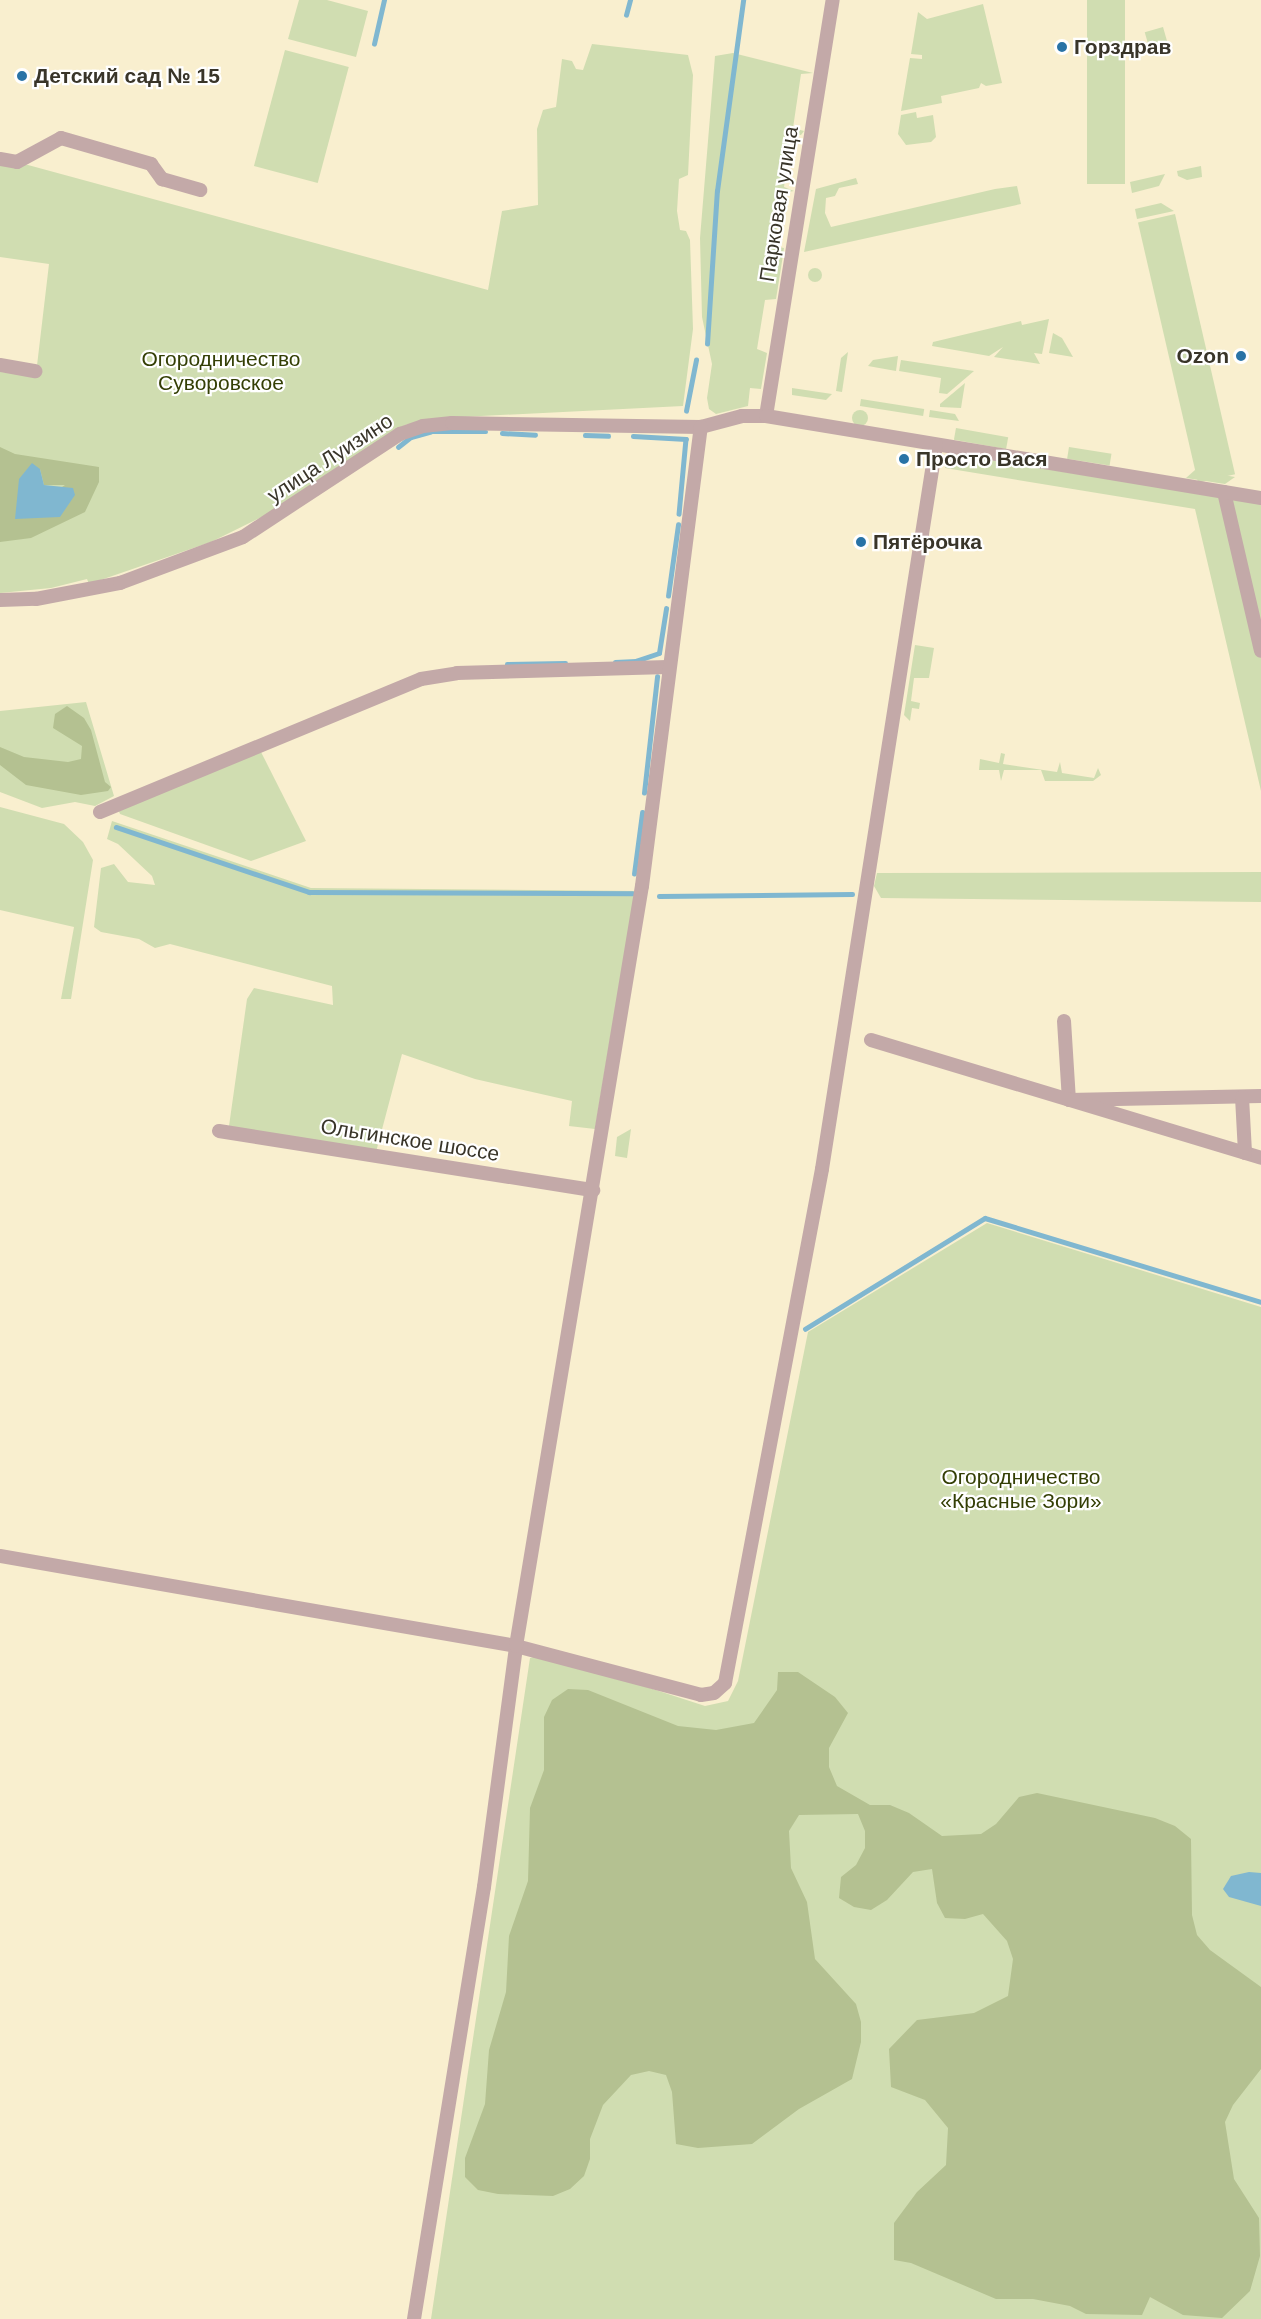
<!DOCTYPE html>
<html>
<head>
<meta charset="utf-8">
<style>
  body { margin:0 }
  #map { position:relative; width:1261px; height:2319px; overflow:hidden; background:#f9efcf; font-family:Helvetica,sans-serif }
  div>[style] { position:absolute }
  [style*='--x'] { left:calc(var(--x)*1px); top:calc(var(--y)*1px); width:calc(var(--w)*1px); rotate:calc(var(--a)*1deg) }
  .green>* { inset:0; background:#d0ddb1; transform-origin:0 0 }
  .round { border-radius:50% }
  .forest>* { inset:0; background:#b4c191 }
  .water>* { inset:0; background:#80b7d0 }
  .stream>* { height:4.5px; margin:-2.25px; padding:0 2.25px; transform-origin:2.25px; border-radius:2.25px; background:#80b7d0 }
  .street>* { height:14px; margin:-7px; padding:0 7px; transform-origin:7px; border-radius:7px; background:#c3a9a8 }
  .dots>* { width:16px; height:16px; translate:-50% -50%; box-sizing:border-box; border:3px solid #fff; border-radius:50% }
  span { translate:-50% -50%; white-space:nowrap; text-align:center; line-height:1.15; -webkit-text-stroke:4.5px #fff; paint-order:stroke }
  .poi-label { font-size:21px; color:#393529; font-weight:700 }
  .left { translate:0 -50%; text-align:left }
  .right { translate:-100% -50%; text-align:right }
  .street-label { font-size:21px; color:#393529 }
  .park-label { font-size:21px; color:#343f05 }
</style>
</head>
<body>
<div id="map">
  <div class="green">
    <div style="clip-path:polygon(299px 0,327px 0,368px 11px,356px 57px,288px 39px)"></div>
    <div style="left:1087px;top:0;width:38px;height:184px"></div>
    <div style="clip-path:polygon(983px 4px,1002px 83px,986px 86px,981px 83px,979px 88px,941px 96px,942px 103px,901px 111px,910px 58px,922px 59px,922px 55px,911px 54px,918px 12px,927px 19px)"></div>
    <div style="left:1163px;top:27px;width:25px;height:19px;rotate:74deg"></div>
    <div style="clip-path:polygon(592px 44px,688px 55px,693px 75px,688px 175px,679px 179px,677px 211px,680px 230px,686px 231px,690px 240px,693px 329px,683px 406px,442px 418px,405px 425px,278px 509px,211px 542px,89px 584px,87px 579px,51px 588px,0 593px,0 372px,36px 374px,49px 264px,0 257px,0 165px,28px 165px,488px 290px,502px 211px,538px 205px,537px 129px,543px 110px,556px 107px,562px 59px,572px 61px,576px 69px,583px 70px)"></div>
    <div style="left:285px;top:50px;width:66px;height:120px;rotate:15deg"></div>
    <div style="clip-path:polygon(733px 53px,813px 73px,801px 74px,793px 128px,804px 131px,801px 135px,792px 134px,784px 187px,794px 191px,782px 193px,774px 246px,784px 248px,781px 268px,776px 299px,765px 300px,757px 349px,767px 353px,761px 389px,750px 388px,748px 406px,716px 414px,709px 409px,707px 398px,712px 364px,702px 317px,700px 238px,715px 56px)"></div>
    <div style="clip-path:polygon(916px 112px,917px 118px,933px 115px,936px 137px,931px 142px,906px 145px,898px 134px,901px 115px)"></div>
    <div style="clip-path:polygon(1201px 166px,1202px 177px,1187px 180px,1178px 176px,1177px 171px)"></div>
    <div style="clip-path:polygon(1165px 174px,1159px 186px,1132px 193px,1130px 182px)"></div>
    <div style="clip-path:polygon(856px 178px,858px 184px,839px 188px,835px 196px,826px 198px,825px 213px,831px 227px,995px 189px,1017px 186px,1021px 204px,804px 252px,816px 189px)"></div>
    <div style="clip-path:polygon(1161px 203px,1174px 211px,1137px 219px,1135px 209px)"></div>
    <div style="left:1175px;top:214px;width:267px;height:38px;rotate:77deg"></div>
    <div class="round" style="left:808px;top:268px;width:14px;height:14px"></div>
    <div style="clip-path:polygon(1049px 319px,1042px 354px,1034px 353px,1040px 364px,994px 357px,1003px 347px,989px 356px,932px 346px,933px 342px,1021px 321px,1022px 325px)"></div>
    <div style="clip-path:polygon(1053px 333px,1062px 338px,1073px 357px,1049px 353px)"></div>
    <div style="clip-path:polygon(848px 352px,842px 392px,836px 391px,841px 358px)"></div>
    <div style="clip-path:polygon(898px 356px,896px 371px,868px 366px,873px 360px)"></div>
    <div style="clip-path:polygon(901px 360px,974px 371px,947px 394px,939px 393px,941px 378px,899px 371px)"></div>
    <div style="clip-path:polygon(965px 383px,961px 408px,940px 407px,940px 404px)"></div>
    <div style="clip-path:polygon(792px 388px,832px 394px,826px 400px,792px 395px)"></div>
    <div style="left:861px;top:399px;width:64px;height:7px;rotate:9deg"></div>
    <div style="clip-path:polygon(930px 410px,955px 414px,959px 421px,929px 417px)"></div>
    <div class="round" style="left:852px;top:410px;width:16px;height:16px"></div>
    <div style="left:956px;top:428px;width:53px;height:12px;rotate:10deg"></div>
    <div style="left:1069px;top:447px;width:43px;height:12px;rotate:9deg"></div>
    <div style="clip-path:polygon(955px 454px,1261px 504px,1261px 791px,1195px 509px,945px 468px,947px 459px)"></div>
    <div style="clip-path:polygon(1195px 470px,1235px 477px,1225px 484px,1186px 478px)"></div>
    <div style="clip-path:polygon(915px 645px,934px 648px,929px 678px,914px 678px,911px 701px,920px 703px,919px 709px,912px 708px,910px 721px,904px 715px)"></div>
    <div style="clip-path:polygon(86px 702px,114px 796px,95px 806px,75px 802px,42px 808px,0 792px,0 711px)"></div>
    <div style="clip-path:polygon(261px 752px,306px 841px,251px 861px,120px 814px,118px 809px)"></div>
    <div style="clip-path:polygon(1001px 753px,1005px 754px,1003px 764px,1057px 772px,1060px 762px,1062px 773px,1094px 778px,1098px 768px,1101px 775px,1093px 781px,1045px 781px,1041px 770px,1004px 770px,1001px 781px,999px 770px,979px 770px,980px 759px,999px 763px)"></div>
    <div style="clip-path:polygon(0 807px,64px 824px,83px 842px,93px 860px,71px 999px,61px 999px,74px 927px,0 910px)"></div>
    <div style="clip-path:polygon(112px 821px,311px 888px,635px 891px,595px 1129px,569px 1126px,572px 1101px,475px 1079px,402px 1054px,376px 1152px,229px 1126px,247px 999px,254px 988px,333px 1005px,332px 986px,170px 944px,155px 948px,139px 939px,101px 932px,94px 927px,101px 868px,114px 864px,128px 882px,155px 885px,152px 876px,118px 844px,107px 839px)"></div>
    <div style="clip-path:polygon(1261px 872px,1261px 902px,881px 898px,874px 886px,877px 873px)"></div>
    <div style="clip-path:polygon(631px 1129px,627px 1158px,615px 1156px,617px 1137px)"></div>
    <div style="clip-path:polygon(987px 1223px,1261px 1307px,1261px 2319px,431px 2319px,530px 1658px,545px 1654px,705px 1706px,728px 1701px,738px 1681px,808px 1332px)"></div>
  </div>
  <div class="forest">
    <div style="clip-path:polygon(evenodd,0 447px,15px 454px,99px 467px,99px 482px,85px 512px,31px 538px,0 542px,0 447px,40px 469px,44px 485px,65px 485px,15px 519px,40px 469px)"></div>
    <div style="clip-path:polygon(67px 706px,84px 718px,91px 730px,105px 782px,111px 787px,108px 791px,81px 795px,26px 785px,0 765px,0 747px,24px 757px,68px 762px,81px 759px,82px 746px,53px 728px,55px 714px)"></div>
    <div style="clip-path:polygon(778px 1672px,798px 1672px,835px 1697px,848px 1713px,829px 1748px,829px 1767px,837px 1786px,870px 1805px,890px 1805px,909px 1813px,942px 1836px,981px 1834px,996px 1824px,1019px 1797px,1037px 1793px,1155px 1818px,1175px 1826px,1191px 1839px,1192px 1915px,1197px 1935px,1210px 1950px,1261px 1987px,1261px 2069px,1233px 2105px,1225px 2122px,1234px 2179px,1259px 2218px,1260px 2256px,1250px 2291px,1222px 2318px,1183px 2315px,1150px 2297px,1142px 2315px,1086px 2314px,1070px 2306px,1033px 2299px,996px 2299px,911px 2263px,894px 2260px,894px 2223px,917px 2192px,946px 2165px,948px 2128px,925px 2100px,891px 2087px,889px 2049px,917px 2020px,974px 2013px,1008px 1996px,1013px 1959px,1007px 1941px,983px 1914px,965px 1919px,945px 1918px,937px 1903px,932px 1869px,913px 1872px,887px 1900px,871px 1910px,854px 1907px,839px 1898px,841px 1877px,856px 1865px,865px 1848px,865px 1831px,858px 1814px,799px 1815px,789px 1831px,791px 1868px,807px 1902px,815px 1959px,856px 2004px,861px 2022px,861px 2042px,852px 2079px,799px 2109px,752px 2144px,698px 2148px,676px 2144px,672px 2092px,666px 2075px,649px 2071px,631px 2075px,603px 2105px,590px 2139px,590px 2159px,584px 2176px,570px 2189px,553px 2196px,498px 2194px,478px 2190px,465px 2177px,465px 2158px,485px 2104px,489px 2050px,506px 1992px,509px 1936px,528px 1881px,530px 1808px,544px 1770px,544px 1717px,552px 1700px,568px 1689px,588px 1690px,678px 1726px,716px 1730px,754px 1723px,777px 1690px)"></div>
  </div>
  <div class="water">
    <div style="clip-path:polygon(32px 463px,40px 469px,44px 485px,73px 488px,75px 495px,60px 517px,15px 519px,19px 479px)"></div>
    <div style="clip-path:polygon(1249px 1872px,1261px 1873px,1261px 1906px,1229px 1897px,1223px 1889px,1231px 1876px)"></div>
  </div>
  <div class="stream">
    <div style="--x:626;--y:15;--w:16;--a:-75"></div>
    <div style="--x:374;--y:44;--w:45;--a:-77.2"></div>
    <div style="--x:707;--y:344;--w:153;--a:-86.3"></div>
    <div style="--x:717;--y:191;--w:193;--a:-82.2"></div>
    <div style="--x:686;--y:411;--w:52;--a:-78.9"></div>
    <div style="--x:502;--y:433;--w:33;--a:3"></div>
    <div style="--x:585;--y:435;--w:23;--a:2"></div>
    <div style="--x:633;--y:436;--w:53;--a:3.2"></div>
    <div style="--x:686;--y:439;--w:75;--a:95.3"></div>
    <div style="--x:398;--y:447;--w:16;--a:-38"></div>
    <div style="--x:411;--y:437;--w:20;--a:-15"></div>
    <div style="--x:430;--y:432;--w:56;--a:0"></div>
    <div style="--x:668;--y:596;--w:72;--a:-82"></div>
    <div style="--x:615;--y:662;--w:21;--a:-3"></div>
    <div style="--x:636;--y:661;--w:24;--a:-19"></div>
    <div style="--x:659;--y:653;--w:45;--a:-81"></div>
    <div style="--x:507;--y:664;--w:58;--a:-1"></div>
    <div style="--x:644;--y:793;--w:117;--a:-83.6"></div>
    <div style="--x:116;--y:827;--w:204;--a:18.6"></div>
    <div style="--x:309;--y:892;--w:323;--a:0.2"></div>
    <div style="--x:634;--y:874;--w:62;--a:-82.5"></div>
    <div style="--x:659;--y:896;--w:193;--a:-0.6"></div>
    <div style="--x:805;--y:1329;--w:211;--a:-31.7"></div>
    <div style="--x:985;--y:1218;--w:288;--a:16.9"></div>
  </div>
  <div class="street">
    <div style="--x:0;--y:159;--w:17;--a:10"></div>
    <div style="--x:17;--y:162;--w:50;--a:-28.6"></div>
    <div style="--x:61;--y:138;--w:94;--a:16.1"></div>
    <div style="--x:151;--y:164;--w:19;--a:54"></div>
    <div style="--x:162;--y:179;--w:40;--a:16"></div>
    <div style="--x:0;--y:365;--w:36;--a:10"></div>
    <div style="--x:766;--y:416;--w:421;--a:-80.9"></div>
    <div style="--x:1224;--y:492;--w:163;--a:76.9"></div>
    <div style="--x:0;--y:600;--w:36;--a:-2"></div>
    <div style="--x:36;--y:599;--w:86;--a:-10.8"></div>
    <div style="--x:120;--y:583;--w:131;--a:-20.5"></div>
    <div style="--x:243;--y:537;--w:188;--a:-33.3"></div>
    <div style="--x:400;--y:434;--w:24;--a:-19"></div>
    <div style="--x:423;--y:426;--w:29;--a:-6"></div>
    <div style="--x:452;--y:423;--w:249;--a:0.9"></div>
    <div style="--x:701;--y:427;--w:42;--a:-15"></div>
    <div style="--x:742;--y:416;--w:24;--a:0"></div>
    <div style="--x:766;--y:416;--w:502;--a:9.41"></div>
    <div style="--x:100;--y:812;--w:347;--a:-22.5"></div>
    <div style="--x:421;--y:679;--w:36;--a:-9"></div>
    <div style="--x:457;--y:673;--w:211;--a:-1.6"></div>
    <div style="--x:1064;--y:1021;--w:79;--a:86.4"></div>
    <div style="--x:1069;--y:1100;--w:192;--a:-1.2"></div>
    <div style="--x:871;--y:1040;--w:407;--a:16.8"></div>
    <div style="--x:1242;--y:1097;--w:56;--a:86.9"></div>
    <div style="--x:219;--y:1131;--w:379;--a:9"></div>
    <div style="--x:0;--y:1556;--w:524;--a:9.89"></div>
    <div style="--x:516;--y:1646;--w:191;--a:14.8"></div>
    <div style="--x:701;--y:1695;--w:13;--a:-9"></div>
    <div style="--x:714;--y:1693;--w:15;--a:-42"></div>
    <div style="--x:725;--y:1683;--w:523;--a:-79.31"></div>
    <div style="--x:822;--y:1169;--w:733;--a:-81.05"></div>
    <div style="--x:414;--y:2319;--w:438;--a:-80.8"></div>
    <div style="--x:484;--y:1887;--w:243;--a:-82.4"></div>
    <div style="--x:516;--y:1646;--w:770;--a:-80.59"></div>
    <div style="--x:642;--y:886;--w:463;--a:-82.7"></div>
  </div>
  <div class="dots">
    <div style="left:1062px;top:47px;background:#2973a6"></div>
    <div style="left:22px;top:76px;background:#2973a6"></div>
    <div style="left:1241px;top:356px;background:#2973a6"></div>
    <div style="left:904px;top:459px;background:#2973a6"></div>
    <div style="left:861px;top:542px;background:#2973a6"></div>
  </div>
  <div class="poi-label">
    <span class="left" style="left:1074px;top:47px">Горздрав</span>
    <span class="left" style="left:34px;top:76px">Детский сад № 15</span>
    <span class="right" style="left:1229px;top:356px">Ozon</span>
    <span class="left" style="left:916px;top:459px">Просто Вася</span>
    <span class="left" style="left:873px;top:542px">Пятёрочка</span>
  </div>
  <div class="street-label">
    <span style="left:779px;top:204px;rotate:-81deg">Парковая улица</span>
    <span style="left:330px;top:458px;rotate:-33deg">улица Луизино</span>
    <span style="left:410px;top:1140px;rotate:9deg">Ольгинское шоссе</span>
  </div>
  <div class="park-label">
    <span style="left:221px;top:371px">Огородничество<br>Суворовское</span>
    <span style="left:1021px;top:1489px">Огородничество<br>«Красные Зори»</span>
  </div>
</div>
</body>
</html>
